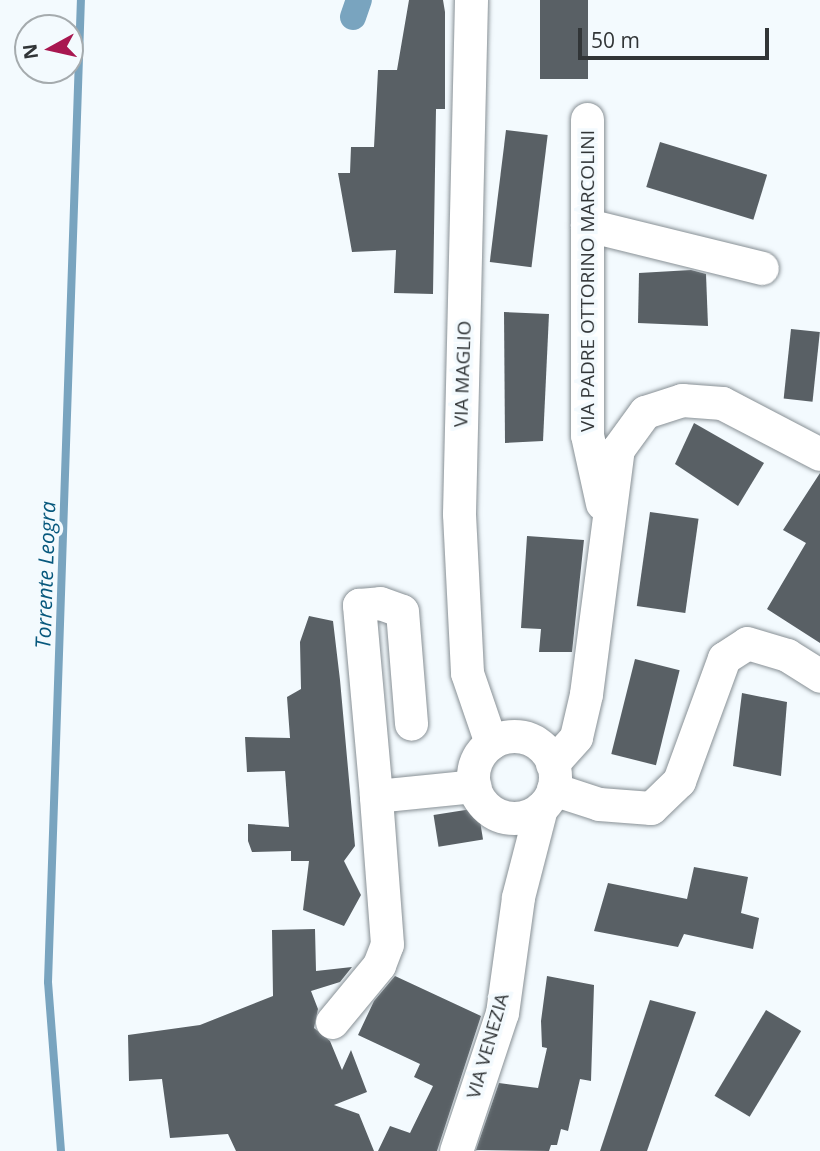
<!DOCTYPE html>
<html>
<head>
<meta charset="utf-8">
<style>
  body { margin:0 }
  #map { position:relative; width:820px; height:1151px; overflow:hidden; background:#f3fafe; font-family:"Open Sans",sans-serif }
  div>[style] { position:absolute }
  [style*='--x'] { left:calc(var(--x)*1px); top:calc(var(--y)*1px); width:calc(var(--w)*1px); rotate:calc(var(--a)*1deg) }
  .stream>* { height:8px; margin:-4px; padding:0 4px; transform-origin:4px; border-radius:4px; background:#79a4bf }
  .canal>* { height:26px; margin:-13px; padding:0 13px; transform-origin:13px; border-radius:13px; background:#79a4bf }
  .building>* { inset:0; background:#596065; transform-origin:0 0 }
  .roads { filter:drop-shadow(0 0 2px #889095) drop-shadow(0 0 2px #889095) }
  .minor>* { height:33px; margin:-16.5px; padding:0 16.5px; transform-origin:16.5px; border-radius:16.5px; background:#fff }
  .minor>.ring { margin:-16.5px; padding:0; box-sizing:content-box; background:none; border:33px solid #fff; border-radius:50% }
  span { translate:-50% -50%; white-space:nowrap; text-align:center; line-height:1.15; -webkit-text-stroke:7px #f3fafe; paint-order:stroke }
  .street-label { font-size:19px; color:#313537 }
  .water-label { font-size:21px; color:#07587d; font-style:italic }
  .north { position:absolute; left:14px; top:14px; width:70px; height:70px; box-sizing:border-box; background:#f3fafe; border:2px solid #a5abae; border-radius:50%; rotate:262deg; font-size:19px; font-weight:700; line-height:28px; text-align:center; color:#313537 }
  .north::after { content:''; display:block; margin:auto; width:24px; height:32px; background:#a81750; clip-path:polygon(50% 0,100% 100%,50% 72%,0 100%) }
  .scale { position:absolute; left:578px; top:28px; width:191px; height:32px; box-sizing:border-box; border:4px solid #313537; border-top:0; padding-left:9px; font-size:21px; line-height:24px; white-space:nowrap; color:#313537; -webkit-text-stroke:5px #f3fafe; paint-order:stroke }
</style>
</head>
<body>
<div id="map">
  <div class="stream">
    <div style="--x:61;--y:1151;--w:169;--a:-94.4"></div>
    <div style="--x:48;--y:982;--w:983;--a:-88.08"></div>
  </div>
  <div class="canal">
    <div style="--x:353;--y:17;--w:18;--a:-71"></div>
  </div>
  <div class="building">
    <div style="clip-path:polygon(409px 0,443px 0,445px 12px,445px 109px,436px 109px,433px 294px,394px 293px,396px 250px,352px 252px,338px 173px,350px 173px,351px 147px,374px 147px,378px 70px,397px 70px)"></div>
    <div style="left:540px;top:0;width:48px;height:79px"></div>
    <div style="left:506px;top:130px;width:42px;height:133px;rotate:7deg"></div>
    <div style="left:660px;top:142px;width:112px;height:47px;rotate:17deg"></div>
    <div style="clip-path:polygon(691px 270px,706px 274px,708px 326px,638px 323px,639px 273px)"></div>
    <div style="clip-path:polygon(504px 312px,549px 314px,543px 441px,505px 443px)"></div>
    <div style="left:791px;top:329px;width:29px;height:70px;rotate:6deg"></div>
    <div style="clip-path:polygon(694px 423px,764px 463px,738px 506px,675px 464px)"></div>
    <div style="clip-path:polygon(820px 473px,820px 643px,767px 609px,806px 543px,783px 530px)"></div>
    <div style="left:650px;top:512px;width:49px;height:95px;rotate:8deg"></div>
    <div style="clip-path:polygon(527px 536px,584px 540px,572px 652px,539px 652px,541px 629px,521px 628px)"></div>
    <div style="clip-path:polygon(309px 616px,333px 621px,340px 680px,355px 846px,344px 861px,361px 895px,344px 926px,303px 910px,309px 861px,291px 861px,291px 851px,252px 852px,248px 841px,248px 824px,289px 827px,285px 771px,247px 772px,245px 737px,290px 738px,287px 697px,301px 689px,300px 642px)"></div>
    <div style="left:635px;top:659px;width:46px;height:98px;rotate:14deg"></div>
    <div style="clip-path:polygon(742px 693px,787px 702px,781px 776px,733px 766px)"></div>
    <div style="left:478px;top:808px;width:32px;height:45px;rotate:81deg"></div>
    <div style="clip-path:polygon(694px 867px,748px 877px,741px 913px,759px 918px,753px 949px,684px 934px,678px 947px,594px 931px,608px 883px,687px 899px)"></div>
    <div style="clip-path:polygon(315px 929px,316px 971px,352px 967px,340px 982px,311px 991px,318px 1009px,314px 1028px,330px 1041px,342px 1070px,351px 1050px,367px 1092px,334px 1105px,359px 1114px,374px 1151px,236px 1151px,228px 1134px,170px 1138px,162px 1079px,129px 1081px,128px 1035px,200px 1025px,273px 996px,272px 930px)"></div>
    <div style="clip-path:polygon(395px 976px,481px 1016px,437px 1151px,378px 1151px,390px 1126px,410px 1133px,433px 1086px,414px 1077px,420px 1064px,358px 1035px,374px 1001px)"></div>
    <div style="clip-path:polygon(547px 976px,594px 985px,591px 1081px,580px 1079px,568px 1131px,561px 1129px,557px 1145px,551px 1145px,549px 1151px,476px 1150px,499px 1083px,538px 1088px,547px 1048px,542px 1047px,541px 1021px)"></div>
    <div style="clip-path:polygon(650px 1000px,696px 1012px,647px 1151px,600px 1151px)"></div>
    <div style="left:766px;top:1010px;width:41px;height:100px;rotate:31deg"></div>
  </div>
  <div class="roads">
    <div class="minor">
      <div style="--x:471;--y:0;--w:514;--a:91.34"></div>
      <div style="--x:459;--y:514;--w:159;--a:87.1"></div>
      <div style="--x:467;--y:673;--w:74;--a:71.1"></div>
      <div style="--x:587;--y:119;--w:316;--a:90"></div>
      <div style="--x:587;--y:435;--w:70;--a:77.6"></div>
      <div style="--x:587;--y:225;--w:180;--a:13.8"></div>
      <div class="ring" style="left:473px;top:736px;width:49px;height:49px"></div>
      <div style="--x:552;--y:764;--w:36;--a:-48"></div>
      <div style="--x:576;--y:737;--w:44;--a:-76.9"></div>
      <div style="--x:586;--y:694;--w:247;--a:-82.6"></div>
      <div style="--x:618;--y:449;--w:46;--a:-53.9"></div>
      <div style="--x:645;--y:412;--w:39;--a:-18"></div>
      <div style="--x:682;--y:400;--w:40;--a:4.3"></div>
      <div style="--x:722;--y:403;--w:110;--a:27.5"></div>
      <div style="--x:553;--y:789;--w:48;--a:18.1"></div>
      <div style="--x:599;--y:804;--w:52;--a:4.4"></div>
      <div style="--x:651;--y:808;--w:39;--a:-44"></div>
      <div style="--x:679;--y:781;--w:131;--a:-69.9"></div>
      <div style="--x:724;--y:658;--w:27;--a:-33"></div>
      <div style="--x:747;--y:643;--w:42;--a:16.7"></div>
      <div style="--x:787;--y:655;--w:39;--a:32"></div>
      <div style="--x:376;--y:796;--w:192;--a:-95.1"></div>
      <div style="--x:359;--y:605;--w:21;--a:-5"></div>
      <div style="--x:380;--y:603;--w:23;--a:20"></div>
      <div style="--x:402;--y:611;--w:113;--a:85.4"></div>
      <div style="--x:332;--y:1022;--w:74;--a:-50.5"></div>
      <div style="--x:379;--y:965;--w:22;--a:-69"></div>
      <div style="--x:387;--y:944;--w:148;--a:-94.3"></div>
      <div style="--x:376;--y:796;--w:99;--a:-5.8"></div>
      <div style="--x:456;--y:1151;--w:145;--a:-71.6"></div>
      <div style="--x:502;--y:1013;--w:117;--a:-82.1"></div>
      <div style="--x:518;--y:897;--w:92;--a:-75.5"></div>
    </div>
  </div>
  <div class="street-label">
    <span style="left:588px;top:281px;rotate:-90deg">VIA PADRE OTTORINO MARCOLINI</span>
    <span style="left:463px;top:374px;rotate:-88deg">VIA MAGLIO</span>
    <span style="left:488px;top:1046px;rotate:-74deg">VIA VENEZIA</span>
  </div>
  <div class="water-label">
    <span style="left:45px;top:575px;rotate:-88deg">Torrente Leogra</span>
  </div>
  <div class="north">N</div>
  <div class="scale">50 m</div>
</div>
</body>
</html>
